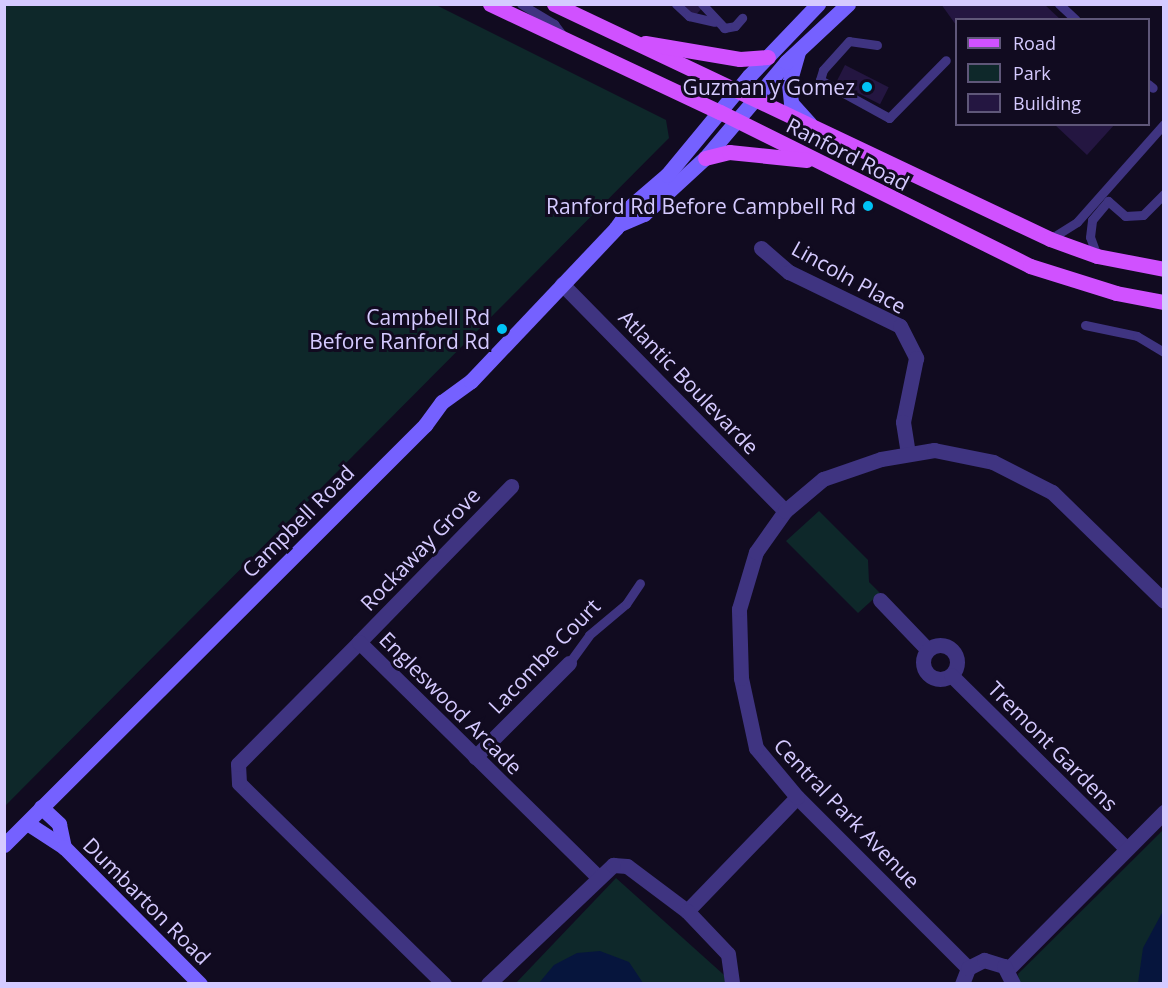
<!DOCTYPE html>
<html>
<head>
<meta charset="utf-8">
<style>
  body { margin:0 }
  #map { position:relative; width:1168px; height:988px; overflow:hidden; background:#110b20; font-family:"Open Sans",sans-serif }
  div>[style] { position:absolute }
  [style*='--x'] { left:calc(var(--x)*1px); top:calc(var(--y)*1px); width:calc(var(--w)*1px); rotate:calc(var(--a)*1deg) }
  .green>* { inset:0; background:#0e282a }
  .water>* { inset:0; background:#06153d }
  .building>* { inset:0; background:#241641; transform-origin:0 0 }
  .lane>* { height:9px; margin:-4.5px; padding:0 4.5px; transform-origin:4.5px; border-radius:4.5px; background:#3f3481 }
  .street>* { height:15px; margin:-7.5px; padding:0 7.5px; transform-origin:7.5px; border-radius:7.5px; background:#3f3481 }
  .street>.ring { margin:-7.5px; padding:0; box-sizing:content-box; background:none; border:15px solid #3f3481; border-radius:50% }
  .secondary>* { height:15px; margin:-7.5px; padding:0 7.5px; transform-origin:7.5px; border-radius:7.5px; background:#7561ff }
  .primary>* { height:15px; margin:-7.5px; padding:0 7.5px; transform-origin:7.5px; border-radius:7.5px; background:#d051ff }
  .dots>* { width:16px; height:16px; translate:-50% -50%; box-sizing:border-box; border:3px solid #110b20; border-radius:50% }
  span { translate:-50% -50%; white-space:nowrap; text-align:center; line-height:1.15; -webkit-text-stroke:6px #110b20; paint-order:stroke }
  .poi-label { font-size:21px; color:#d5caff }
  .right { translate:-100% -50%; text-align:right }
  .street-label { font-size:21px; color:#d5caff }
  .frame { position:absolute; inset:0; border:6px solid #d5caff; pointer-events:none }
  .legend { position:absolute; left:955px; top:18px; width:195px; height:108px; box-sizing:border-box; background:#110b20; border:2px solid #5f5779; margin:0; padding:8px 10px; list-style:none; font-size:18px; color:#d5caff }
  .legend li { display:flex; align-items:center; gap:12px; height:30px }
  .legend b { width:30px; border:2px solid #5f5779 }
</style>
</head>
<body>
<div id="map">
  <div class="green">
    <div style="clip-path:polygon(5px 4px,436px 5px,666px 120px,669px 138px,5px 806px)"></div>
    <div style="clip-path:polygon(819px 511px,868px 560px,869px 582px,880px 593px,858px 613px,786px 541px)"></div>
    <div style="clip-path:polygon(1163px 830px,1163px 983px,1019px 983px,1018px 974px)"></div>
    <div style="clip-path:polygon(616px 878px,733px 983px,515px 984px)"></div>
  </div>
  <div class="water">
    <div style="clip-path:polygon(1163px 911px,1163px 983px,1138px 983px,1143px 948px)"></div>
    <div style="clip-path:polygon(600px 951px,629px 962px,643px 983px,539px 983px,554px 965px,577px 953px)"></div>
  </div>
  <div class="building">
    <div style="clip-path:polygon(680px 4px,699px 4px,702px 8px,694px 17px)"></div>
    <div style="clip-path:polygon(941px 4px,1044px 4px,1061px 20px,956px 20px,956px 25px)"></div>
    <div style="left:845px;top:65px;width:49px;height:19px;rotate:27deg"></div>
    <div style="clip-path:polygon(1054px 124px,1115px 124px,1087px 155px)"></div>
  </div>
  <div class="lane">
    <div style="--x:521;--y:4;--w:39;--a:31"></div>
    <div style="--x:554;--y:24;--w:15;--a:53"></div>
    <div style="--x:676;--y:4;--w:18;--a:43"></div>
    <div style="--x:689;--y:16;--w:26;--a:13"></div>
    <div style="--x:702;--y:4;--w:33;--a:47"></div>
    <div style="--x:724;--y:28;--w:11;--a:-10"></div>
    <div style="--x:735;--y:26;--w:11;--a:-49"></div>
    <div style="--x:1059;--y:4;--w:23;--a:43"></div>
    <div style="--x:877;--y:45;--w:28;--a:-172"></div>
    <div style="--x:849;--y:41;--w:39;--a:132"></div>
    <div style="--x:823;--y:70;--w:10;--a:107"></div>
    <div style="--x:820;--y:80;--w:79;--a:28.8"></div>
    <div style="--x:889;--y:118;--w:81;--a:-45.5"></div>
    <div style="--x:1148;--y:84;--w:6;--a:39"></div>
    <div style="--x:1050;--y:239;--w:32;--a:-32"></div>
    <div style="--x:1077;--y:222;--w:131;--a:-48.4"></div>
    <div style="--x:1097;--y:256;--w:20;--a:-110"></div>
    <div style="--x:1090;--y:237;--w:17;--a:-83"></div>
    <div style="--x:1092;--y:220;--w:25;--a:-50"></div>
    <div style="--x:1108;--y:201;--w:23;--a:41"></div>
    <div style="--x:1125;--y:216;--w:18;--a:-3"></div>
    <div style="--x:1143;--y:215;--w:30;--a:-45"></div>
    <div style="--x:1085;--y:325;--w:53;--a:11.9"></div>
    <div style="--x:1137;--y:336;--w:31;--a:31"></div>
    <div style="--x:569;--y:663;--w:34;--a:-54"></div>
    <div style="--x:589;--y:635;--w:48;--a:-40"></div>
    <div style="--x:626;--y:604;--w:25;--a:-56"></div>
  </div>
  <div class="street">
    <div style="--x:761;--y:248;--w:37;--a:41"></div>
    <div style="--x:789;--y:272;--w:123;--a:25.9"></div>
    <div style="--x:900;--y:326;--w:36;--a:63"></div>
    <div style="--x:916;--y:358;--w:65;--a:101.5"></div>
    <div style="--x:903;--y:422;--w:31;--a:81"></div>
    <div style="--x:562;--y:284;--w:318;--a:45.5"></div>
    <div style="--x:880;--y:600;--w:69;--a:46.2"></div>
    <div style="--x:359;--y:642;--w:218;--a:-45.7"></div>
    <div class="ring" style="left:923px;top:645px;width:19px;height:19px"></div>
    <div style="--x:951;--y:675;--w:246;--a:44.7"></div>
    <div style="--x:475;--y:757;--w:133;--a:-45"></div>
    <div style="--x:687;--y:911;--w:158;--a:-46"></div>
    <div style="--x:968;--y:968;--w:242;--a:-135"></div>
    <div style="--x:797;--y:797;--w:64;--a:-129.9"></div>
    <div style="--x:756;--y:748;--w:72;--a:-102.1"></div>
    <div style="--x:741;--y:678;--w:69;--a:-91.7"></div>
    <div style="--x:739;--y:609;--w:59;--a:-73.4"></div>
    <div style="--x:756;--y:552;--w:50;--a:-54.7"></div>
    <div style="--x:785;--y:511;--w:50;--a:-40.1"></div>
    <div style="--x:823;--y:479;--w:61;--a:-19"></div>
    <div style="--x:881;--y:459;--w:54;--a:-9.6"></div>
    <div style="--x:934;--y:450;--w:60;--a:11.5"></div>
    <div style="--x:993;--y:462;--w:66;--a:27"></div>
    <div style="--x:1052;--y:492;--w:156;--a:44.2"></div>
    <div style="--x:1007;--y:970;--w:223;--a:-45.2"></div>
    <div style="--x:444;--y:984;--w:287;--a:-135.6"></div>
    <div style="--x:239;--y:783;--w:19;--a:-93"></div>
    <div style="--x:238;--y:764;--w:172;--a:-45.2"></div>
    <div style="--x:359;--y:642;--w:334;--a:44.5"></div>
    <div style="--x:488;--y:984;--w:173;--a:-43.6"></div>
    <div style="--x:613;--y:865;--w:14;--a:4"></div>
    <div style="--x:627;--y:866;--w:75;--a:36.9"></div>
    <div style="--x:687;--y:911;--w:59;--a:46.4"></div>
    <div style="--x:728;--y:954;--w:30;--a:82"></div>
    <div style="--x:962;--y:984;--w:17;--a:-69"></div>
    <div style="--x:968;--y:968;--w:18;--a:-27"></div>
    <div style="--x:984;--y:960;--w:21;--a:17"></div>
    <div style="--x:1004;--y:966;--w:20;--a:63"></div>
  </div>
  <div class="secondary">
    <div style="--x:798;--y:52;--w:33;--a:106"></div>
    <div style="--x:789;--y:84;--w:19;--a:84"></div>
    <div style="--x:791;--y:103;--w:28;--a:48"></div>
    <div style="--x:620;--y:224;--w:26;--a:-23"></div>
    <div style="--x:644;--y:214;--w:83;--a:-42.6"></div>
    <div style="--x:705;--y:158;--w:126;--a:-49.8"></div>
    <div style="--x:786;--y:62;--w:85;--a:-43.1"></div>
    <div style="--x:41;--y:807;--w:25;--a:43"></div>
    <div style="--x:59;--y:824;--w:24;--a:78"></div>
    <div style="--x:27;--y:823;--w:44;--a:33"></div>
    <div style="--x:64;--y:847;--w:193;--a:45.2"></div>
    <div style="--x:4;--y:845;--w:595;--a:-44.93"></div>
    <div style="--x:425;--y:425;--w:29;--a:-54"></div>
    <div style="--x:442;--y:402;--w:36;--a:-36"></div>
    <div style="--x:471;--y:381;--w:211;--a:-46.5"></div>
    <div style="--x:616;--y:228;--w:28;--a:-55"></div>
    <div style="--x:632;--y:205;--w:46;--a:-40.6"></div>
    <div style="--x:667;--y:175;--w:129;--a:-50.4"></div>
    <div style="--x:749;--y:76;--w:100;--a:-46.2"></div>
  </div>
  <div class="primary">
    <div style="--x:490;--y:4;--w:254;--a:25.2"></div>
    <div style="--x:720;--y:112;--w:346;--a:26.4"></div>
    <div style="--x:1030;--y:266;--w:90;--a:17.4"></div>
    <div style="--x:1116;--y:293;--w:49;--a:10.6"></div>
    <div style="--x:554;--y:4;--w:549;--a:25.35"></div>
    <div style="--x:1050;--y:239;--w:50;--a:19.9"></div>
    <div style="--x:1097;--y:256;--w:68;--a:11"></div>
    <div style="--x:645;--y:43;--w:96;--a:9.6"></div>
    <div style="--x:740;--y:59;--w:28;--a:-4"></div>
    <div style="--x:705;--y:158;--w:25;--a:-14"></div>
    <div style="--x:729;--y:152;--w:78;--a:5.9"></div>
  </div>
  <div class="dots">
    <div style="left:867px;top:87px;background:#00c3f5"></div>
    <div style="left:868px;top:206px;background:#00c3f5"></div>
    <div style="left:502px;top:329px;background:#00c3f5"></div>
  </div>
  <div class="poi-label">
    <span class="right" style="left:855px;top:87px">Guzman y Gomez</span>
    <span class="right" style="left:856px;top:206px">Ranford Rd Before Campbell Rd</span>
    <span class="right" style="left:490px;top:329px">Campbell Rd<br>Before Ranford Rd</span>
  </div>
  <div class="street-label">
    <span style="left:848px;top:154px;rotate:27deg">Ranford Road</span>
    <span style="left:849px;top:277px;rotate:29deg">Lincoln Place</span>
    <span style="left:689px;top:382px;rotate:46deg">Atlantic Boulevarde</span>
    <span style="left:298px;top:521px;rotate:-45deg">Campbell Road</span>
    <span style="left:420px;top:549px;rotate:-46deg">Rockaway Grove</span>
    <span style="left:544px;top:656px;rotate:-46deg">Lacombe Court</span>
    <span style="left:451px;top:703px;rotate:45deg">Engleswood Arcade</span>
    <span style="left:1053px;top:746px;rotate:45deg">Tremont Gardens</span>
    <span style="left:847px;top:813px;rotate:46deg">Central Park Avenue</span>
    <span style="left:147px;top:901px;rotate:45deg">Dumbarton Road</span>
  </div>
  <div class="frame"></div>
  <ul class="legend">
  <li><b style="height:8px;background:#d051ff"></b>Road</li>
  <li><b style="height:16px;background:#0e282a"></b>Park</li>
  <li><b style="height:16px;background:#241641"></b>Building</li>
  </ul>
</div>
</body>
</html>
